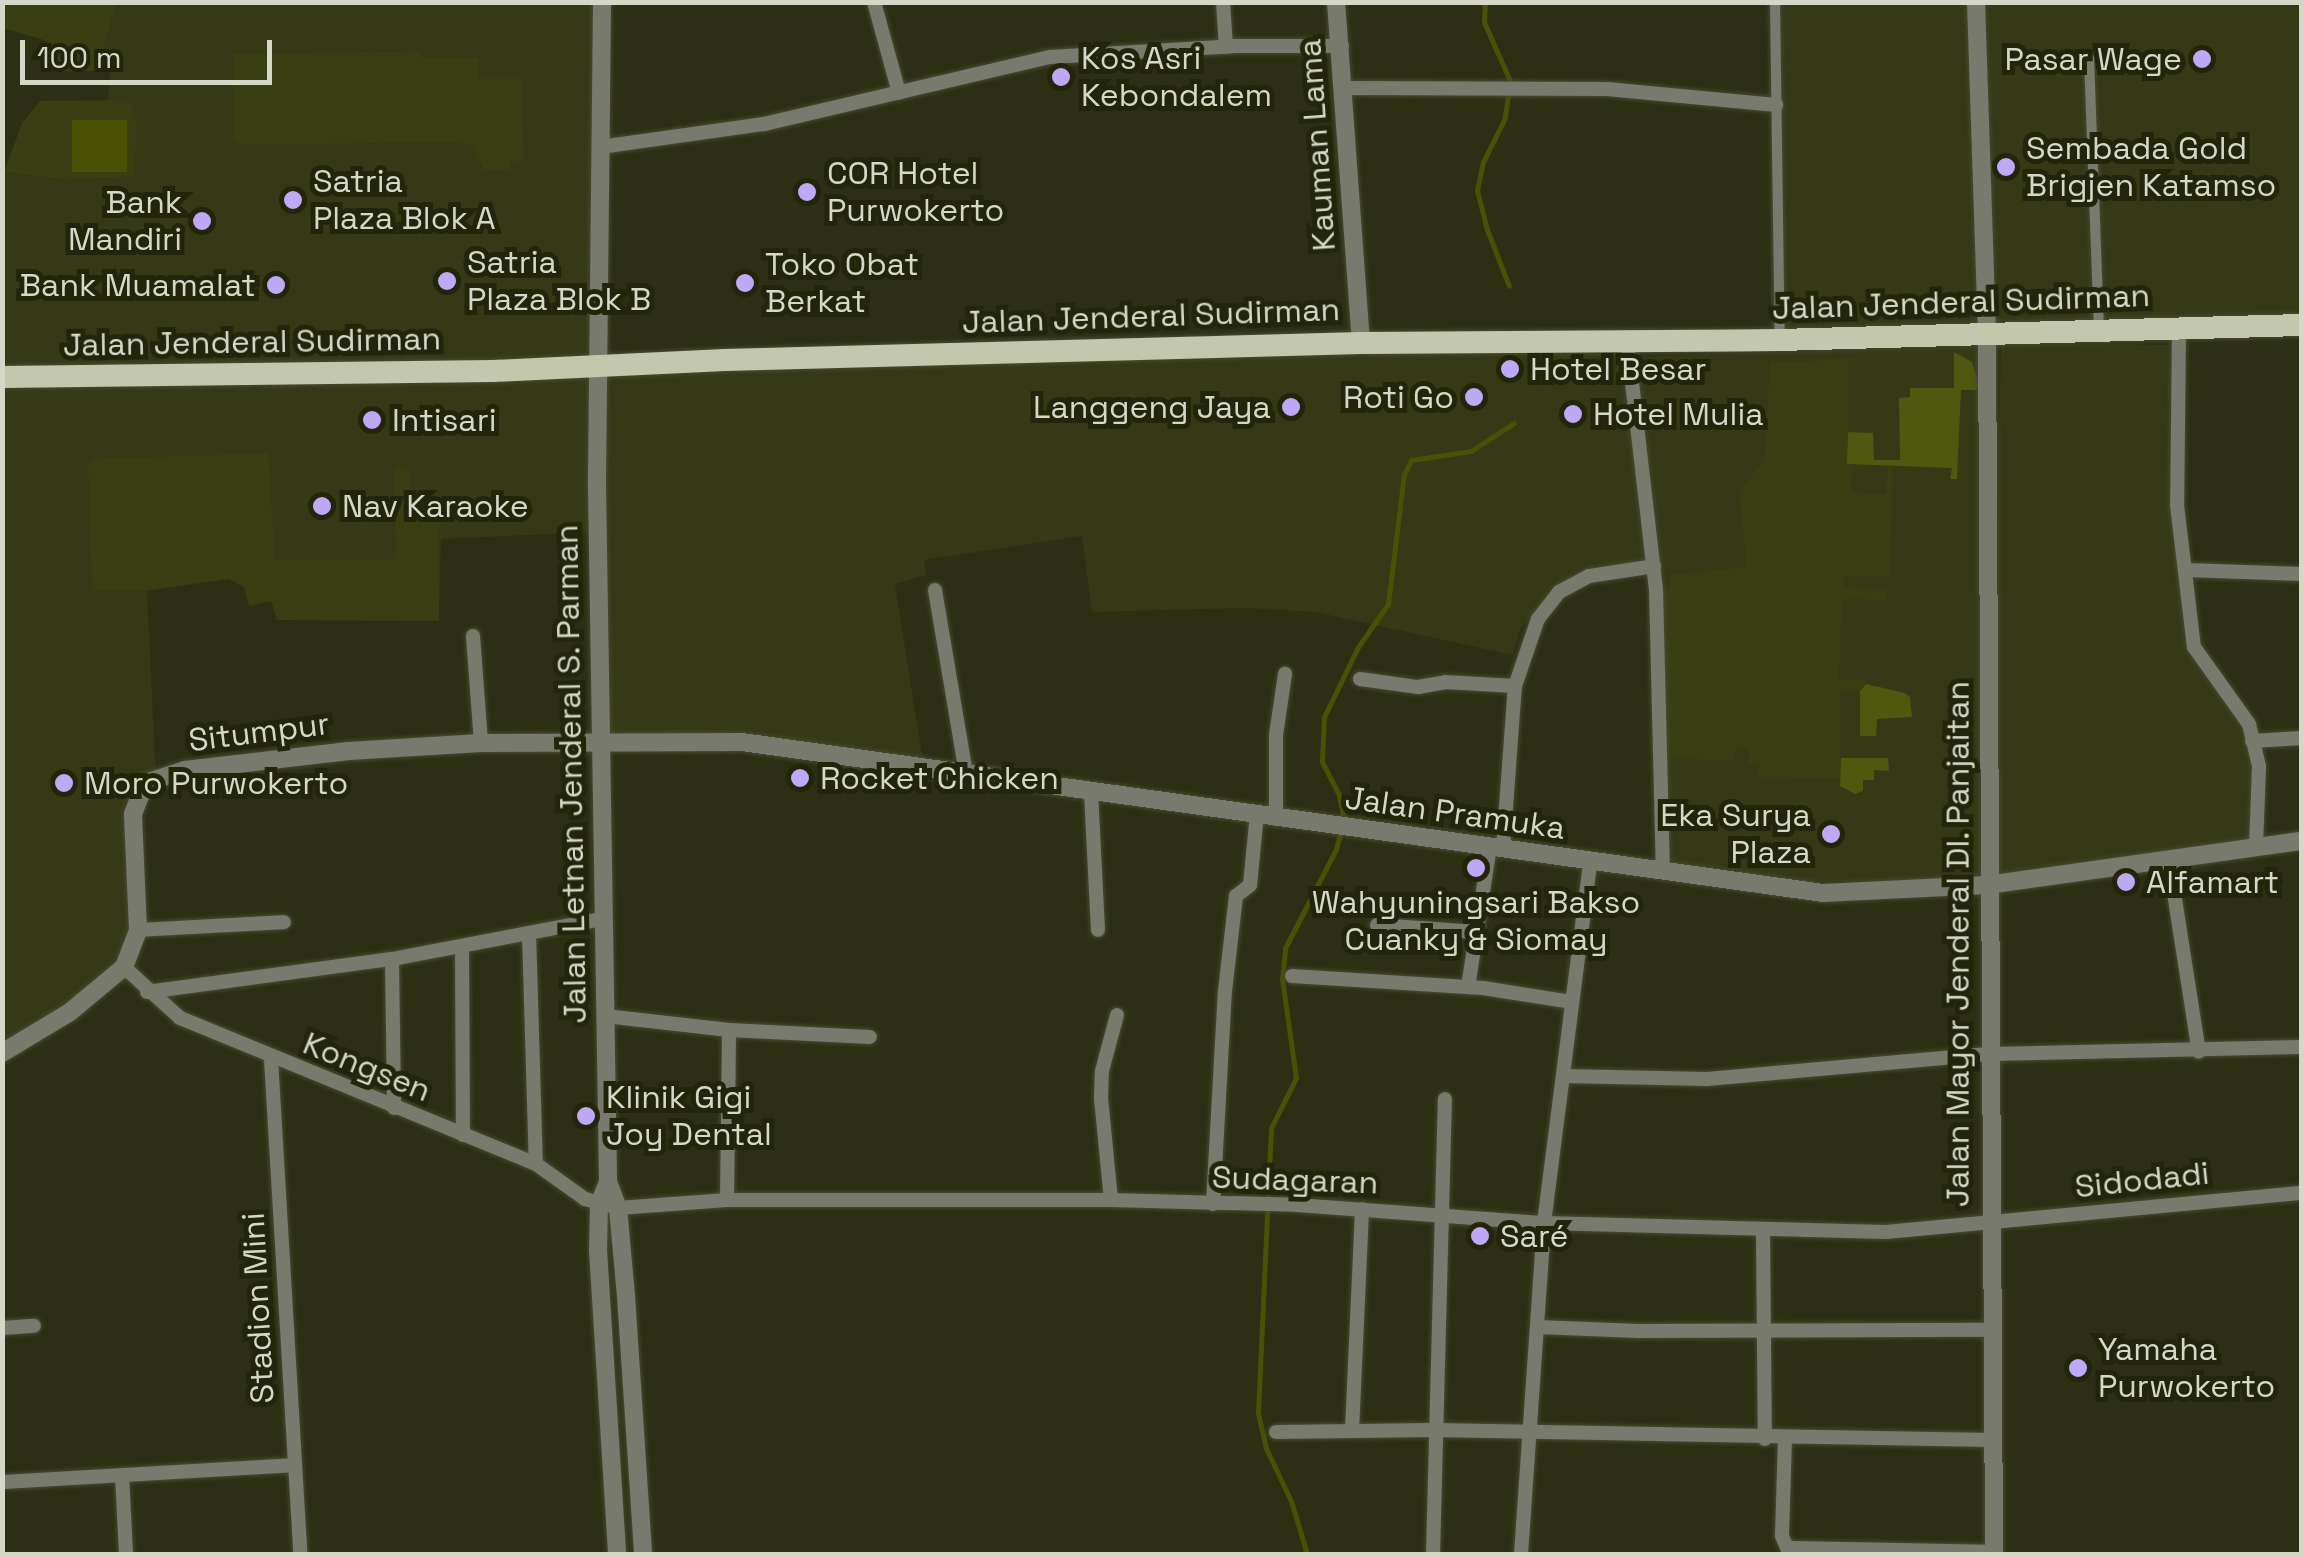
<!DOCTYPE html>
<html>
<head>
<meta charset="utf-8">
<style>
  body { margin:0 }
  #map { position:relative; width:2304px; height:1557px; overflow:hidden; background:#2c2f13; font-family:"Space Grotesk",sans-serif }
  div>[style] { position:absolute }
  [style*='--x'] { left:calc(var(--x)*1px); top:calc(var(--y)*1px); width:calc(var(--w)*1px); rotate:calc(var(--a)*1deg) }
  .built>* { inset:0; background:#353916; transform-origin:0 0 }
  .green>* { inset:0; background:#393e13 }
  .forest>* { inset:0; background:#50570f }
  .water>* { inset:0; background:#4a5104; transform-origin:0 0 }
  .stream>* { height:5px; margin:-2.5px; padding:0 2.5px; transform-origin:2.5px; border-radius:2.5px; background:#4a5104 }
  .roads { filter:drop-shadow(0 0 2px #474a30) drop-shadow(0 0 2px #474a30) }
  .pedestrian>* { height:10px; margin:-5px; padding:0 5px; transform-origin:5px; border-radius:5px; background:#787a6d }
  .minor>* { height:14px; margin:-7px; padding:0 7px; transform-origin:7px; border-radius:7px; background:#787a6d }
  .tertiary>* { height:18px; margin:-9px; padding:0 9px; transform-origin:9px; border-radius:9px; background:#787a6d }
  .primary>* { height:22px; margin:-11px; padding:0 11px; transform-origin:11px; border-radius:11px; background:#c3c8ac }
  .dots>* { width:28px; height:28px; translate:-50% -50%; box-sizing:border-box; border:5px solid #222509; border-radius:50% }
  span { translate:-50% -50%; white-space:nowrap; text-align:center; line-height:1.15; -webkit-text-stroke:10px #222509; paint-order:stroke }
  .poi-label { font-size:32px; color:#d5d8c7 }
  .left { translate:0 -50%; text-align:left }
  .right { translate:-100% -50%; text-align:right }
  .street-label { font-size:32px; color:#d5d8c7 }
  .frame { position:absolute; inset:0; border:5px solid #d5d8c7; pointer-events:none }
  .scale { position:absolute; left:20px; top:40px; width:252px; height:45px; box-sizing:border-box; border:5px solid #d5d8c7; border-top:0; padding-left:12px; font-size:30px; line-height:35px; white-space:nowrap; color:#d5d8c7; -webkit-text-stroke:8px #222509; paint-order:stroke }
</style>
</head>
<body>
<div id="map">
  <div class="built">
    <div style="clip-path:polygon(evenodd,116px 3px,601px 3px,599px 366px,1626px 335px,1628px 357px,1981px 347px,1986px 878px,1757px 883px,1663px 872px,1653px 566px,1561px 582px,1520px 629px,1513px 655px,1315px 612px,1243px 608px,1092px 612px,1082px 536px,924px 560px,926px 575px,895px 584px,923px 762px,601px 740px,597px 532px,441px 539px,439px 621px,277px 620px,271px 601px,249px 606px,244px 587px,229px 579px,147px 591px,156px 776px,133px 814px,138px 929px,124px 967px,3px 1053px,3px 172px,67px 180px,134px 177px,134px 110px,123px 100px,108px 101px,111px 56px,103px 54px,116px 3px,419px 51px,420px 58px,477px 58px,478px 79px,522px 79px,473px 84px,234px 55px,419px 51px)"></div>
    <div style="left:1771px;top:3px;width:530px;height:329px"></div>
    <div style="clip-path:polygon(2001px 344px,2176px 345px,2176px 506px,2194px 647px,2249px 723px,2259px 766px,2256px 846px,1992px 882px)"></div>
  </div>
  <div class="green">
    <div style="clip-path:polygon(2px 3px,116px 3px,103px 53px,111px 56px,110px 71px,58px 71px,47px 41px,3px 28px)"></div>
    <div style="clip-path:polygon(420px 51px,421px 58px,478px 58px,478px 79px,522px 79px,524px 161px,511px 161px,510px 171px,484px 170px,471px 145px,450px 142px,244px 145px,234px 141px,234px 54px)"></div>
    <div style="clip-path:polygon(123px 100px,132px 105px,137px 121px,134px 177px,67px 180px,4px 172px,22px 123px,40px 101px)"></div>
    <div style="clip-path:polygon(1849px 359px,1847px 463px,1852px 465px,1851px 492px,1886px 494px,1888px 466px,1893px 467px,1892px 508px,1890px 577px,1844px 576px,1844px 587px,1887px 589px,1887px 600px,1842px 599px,1839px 679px,1867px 680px,1860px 691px,1841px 692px,1840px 778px,1758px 777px,1759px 763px,1749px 763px,1749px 748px,1735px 747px,1735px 760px,1662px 759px,1657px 589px,1670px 586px,1669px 575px,1747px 567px,1739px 493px,1764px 460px,1770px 363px)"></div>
    <div style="clip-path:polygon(268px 453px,275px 560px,396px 559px,394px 469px,409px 467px,412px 507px,437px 506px,439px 513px,439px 621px,277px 620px,271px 601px,249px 606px,244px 587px,229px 579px,147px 590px,92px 591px,88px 464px,94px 459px)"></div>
  </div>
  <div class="forest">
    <div style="clip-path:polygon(1954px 352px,1972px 362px,1981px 390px,1961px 390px,1957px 479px,1950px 479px,1952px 468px,1847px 464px,1848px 432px,1873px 433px,1874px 460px,1900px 460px,1899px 398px,1910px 397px,1910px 388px,1954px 388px)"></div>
    <div style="clip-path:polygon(1866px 684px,1905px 693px,1910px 697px,1912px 717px,1877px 719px,1876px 736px,1860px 736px,1860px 691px)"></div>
    <div style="clip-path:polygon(1841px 758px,1888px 758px,1889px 771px,1874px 770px,1874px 780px,1863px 780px,1863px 791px,1855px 794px,1840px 786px)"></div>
  </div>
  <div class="water">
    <div style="left:72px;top:120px;width:55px;height:52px"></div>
  </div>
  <div class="stream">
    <div style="--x:1485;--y:2;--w:20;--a:93"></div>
    <div style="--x:1484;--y:22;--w:64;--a:66.2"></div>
    <div style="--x:1510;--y:81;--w:37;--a:98"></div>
    <div style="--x:1505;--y:118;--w:49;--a:116.6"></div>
    <div style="--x:1483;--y:162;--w:29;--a:102"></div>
    <div style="--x:1477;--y:190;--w:38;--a:76"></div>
    <div style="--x:1486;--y:227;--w:63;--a:68.7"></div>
    <div style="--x:1344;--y:819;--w:25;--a:-102"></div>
    <div style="--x:1339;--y:795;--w:38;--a:-117"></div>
    <div style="--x:1322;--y:761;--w:44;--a:-87.4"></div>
    <div style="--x:1324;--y:717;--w:78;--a:-64.1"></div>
    <div style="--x:1358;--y:647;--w:52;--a:-55.1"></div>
    <div style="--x:1388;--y:604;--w:131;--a:-83"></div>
    <div style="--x:1404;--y:474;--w:16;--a:-63"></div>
    <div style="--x:1411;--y:460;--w:61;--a:-8.5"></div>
    <div style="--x:1471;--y:451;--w:51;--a:-33.1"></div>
    <div style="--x:1307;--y:1554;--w:55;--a:-106.8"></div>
    <div style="--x:1291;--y:1501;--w:59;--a:-115.3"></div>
    <div style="--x:1266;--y:1448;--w:36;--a:-103"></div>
    <div style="--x:1258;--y:1413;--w:285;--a:-87.4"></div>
    <div style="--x:1271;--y:1128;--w:56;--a:-63.4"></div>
    <div style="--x:1296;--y:1078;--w:100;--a:-98"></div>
    <div style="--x:1282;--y:979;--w:31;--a:-84"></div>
    <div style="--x:1285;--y:948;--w:111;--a:-62.7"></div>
    <div style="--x:1336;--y:849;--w:20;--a:-75"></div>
  </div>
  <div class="roads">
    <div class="pedestrian">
      <div style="--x:1775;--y:2;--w:338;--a:89.2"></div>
      <div style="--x:2089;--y:58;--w:271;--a:87.9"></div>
    </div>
    <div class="minor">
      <div style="--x:874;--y:2;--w:94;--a:74.6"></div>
      <div style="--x:1223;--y:2;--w:45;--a:86.2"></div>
      <div style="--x:1344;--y:88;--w:263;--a:0.2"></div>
      <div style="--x:1607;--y:89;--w:170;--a:5.4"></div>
      <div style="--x:600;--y:147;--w:166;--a:-8"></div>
      <div style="--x:764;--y:124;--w:294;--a:-13.2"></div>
      <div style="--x:1050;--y:57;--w:183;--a:-3.4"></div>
      <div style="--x:1233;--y:46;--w:109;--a:0"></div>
      <div style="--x:2179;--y:328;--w:177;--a:90.6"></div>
      <div style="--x:2177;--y:505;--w:143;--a:83.2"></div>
      <div style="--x:2194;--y:647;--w:95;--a:54.5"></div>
      <div style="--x:2249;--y:724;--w:43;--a:76.6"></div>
      <div style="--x:2259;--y:766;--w:82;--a:92.1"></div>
      <div style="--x:1627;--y:339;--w:252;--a:83.4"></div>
      <div style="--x:1656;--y:589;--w:283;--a:88.6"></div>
      <div style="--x:2186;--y:570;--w:116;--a:2"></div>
      <div style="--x:935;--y:590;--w:186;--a:80.4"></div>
      <div style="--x:473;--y:636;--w:107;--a:85.7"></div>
      <div style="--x:1360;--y:679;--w:59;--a:7.9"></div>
      <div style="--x:1418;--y:687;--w:27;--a:-10"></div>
      <div style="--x:1445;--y:682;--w:70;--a:3.3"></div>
      <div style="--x:2252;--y:741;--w:50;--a:-3.4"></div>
      <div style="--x:1091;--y:792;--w:138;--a:87.1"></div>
      <div style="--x:1276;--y:819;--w:84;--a:-90"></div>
      <div style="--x:1276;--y:735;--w:62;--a:-81.6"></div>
      <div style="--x:1503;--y:848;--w:162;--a:-85.8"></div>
      <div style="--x:1515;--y:686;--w:71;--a:-71.1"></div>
      <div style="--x:1538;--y:619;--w:34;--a:-52"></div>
      <div style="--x:1559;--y:592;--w:34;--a:-28"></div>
      <div style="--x:1589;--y:576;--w:66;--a:-8.7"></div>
      <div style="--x:2169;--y:861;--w:193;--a:81.1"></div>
      <div style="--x:1377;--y:925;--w:100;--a:4"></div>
      <div style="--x:138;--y:930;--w:146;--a:-3.1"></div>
      <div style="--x:529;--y:933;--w:231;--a:88.3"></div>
      <div style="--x:462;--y:947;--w:188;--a:89.7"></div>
      <div style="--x:392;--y:959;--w:149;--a:89.2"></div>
      <div style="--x:124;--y:967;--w:76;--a:42.3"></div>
      <div style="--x:180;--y:1018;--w:385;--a:22.3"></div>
      <div style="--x:536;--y:1164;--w:60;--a:35.5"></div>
      <div style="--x:585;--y:1199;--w:34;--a:15"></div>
      <div style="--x:618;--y:1208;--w:109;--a:-4.2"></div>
      <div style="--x:727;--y:1200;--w:384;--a:0"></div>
      <div style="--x:1111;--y:1200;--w:186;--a:1.5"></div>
      <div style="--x:1297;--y:1205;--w:248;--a:4.2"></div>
      <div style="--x:1544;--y:1223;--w:342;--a:1.5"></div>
      <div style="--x:1886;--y:1232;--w:418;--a:-5.4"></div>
      <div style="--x:1292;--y:976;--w:191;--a:3.6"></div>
      <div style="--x:1483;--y:988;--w:89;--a:9"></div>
      <div style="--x:1468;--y:987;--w:142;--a:-81.1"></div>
      <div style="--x:147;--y:992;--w:247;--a:-7.7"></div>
      <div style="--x:392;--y:959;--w:214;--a:-10.8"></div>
      <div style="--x:605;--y:1016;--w:125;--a:6.4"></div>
      <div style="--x:729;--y:1030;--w:141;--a:2.8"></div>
      <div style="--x:271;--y:1059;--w:496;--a:86.6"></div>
      <div style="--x:1563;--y:1076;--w:144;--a:1.2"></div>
      <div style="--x:1707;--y:1079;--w:282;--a:-5.1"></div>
      <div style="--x:1988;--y:1054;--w:314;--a:-1.3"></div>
      <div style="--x:727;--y:1200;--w:170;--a:-89.3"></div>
      <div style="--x:1111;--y:1200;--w:102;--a:-95.6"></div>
      <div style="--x:1101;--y:1098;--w:27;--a:-88"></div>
      <div style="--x:1102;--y:1071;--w:58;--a:-75"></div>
      <div style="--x:1213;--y:1204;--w:213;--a:-86.8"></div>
      <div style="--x:1225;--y:991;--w:96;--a:-83.4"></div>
      <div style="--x:1236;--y:896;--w:18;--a:-38"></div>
      <div style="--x:1250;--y:885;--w:71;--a:-84.4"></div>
      <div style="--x:1763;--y:1229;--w:210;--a:89.5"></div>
      <div style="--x:1538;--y:1327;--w:100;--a:2.3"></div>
      <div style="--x:1638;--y:1331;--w:352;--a:-0.2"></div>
      <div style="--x:2;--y:1328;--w:32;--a:-4"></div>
      <div style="--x:1352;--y:1431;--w:222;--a:-87.4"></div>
      <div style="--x:1276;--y:1432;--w:158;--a:-0.7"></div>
      <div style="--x:1434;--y:1430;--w:558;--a:1.03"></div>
      <div style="--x:1785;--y:1439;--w:97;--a:91.8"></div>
      <div style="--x:1782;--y:1536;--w:13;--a:67"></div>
      <div style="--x:1787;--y:1548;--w:207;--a:1.1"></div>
      <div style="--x:122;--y:1475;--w:79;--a:87.1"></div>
      <div style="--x:2;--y:1482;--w:292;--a:-3.3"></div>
      <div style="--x:1433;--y:1554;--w:455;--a:-88.5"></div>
      <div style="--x:1521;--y:1554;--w:332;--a:-86"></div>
      <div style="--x:1544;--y:1223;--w:364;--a:-82.7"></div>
    </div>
    <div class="tertiary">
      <div style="--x:602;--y:2;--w:484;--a:90.6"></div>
      <div style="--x:597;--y:486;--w:696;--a:89.09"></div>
      <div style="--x:608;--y:1182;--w:28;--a:69"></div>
      <div style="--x:618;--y:1208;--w:88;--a:84.8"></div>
      <div style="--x:626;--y:1296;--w:259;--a:86.2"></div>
      <div style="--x:1336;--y:2;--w:342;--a:85.8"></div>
      <div style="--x:1976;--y:2;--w:331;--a:88.1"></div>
      <div style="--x:1987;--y:333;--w:1221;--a:89.67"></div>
      <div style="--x:2;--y:1053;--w:79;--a:-31.1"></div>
      <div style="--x:70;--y:1012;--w:70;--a:-39.8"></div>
      <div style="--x:124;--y:967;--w:40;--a:-69"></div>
      <div style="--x:138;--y:930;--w:116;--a:-92.5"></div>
      <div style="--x:133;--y:814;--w:33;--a:-69"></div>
      <div style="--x:145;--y:783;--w:42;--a:-18"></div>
      <div style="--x:185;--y:770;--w:165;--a:-6.6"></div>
      <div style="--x:349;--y:751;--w:132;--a:-3.5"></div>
      <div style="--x:481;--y:743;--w:261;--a:-0.2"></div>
      <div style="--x:742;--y:742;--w:1091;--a:7.95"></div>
      <div style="--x:1823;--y:893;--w:164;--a:-2.8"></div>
      <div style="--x:1987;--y:885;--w:318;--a:-8"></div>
      <div style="--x:608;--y:1182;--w:24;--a:112"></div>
      <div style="--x:599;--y:1204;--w:46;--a:91.2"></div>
      <div style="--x:598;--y:1250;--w:305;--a:86.4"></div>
    </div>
    <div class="primary">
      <div style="--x:2;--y:377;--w:491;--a:-0.7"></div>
      <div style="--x:493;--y:371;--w:232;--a:-2.7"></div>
      <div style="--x:725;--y:360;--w:636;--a:-1.53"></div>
      <div style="--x:1361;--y:343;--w:419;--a:-0.4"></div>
      <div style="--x:1780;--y:340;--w:522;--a:-1.65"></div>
    </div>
  </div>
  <div class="dots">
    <div style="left:2202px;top:59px;background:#bda9f5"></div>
    <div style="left:1061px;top:77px;background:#bda9f5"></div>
    <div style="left:2006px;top:167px;background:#bda9f5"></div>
    <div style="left:807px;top:192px;background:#bda9f5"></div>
    <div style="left:293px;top:200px;background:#bda9f5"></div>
    <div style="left:202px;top:221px;background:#bda9f5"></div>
    <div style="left:447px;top:281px;background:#bda9f5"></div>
    <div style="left:745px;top:283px;background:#bda9f5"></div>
    <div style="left:276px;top:285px;background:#bda9f5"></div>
    <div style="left:1510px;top:369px;background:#bda9f5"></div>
    <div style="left:1474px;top:397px;background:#bda9f5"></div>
    <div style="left:1291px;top:407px;background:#bda9f5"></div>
    <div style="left:1573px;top:414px;background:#bda9f5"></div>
    <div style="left:372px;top:420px;background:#bda9f5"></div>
    <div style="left:322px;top:506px;background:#bda9f5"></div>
    <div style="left:800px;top:778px;background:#bda9f5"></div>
    <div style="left:64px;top:783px;background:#bda9f5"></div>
    <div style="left:1831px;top:834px;background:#bda9f5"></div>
    <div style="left:1476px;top:868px;background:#bda9f5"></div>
    <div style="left:2126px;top:882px;background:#bda9f5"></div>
    <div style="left:586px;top:1116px;background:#bda9f5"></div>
    <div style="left:1480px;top:1236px;background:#bda9f5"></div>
    <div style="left:2078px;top:1368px;background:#bda9f5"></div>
  </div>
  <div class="poi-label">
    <span class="left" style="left:1081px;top:77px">Kos Asri<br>Kebondalem</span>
    <span class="right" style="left:2182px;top:59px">Pasar Wage</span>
    <span class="left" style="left:2026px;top:167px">Sembada Gold<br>Brigjen Katamso</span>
    <span class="left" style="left:827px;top:192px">COR Hotel<br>Purwokerto</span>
    <span class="left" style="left:313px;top:200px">Satria<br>Plaza Blok A</span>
    <span class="right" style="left:182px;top:221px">Bank<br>Mandiri</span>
    <span class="left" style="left:467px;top:281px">Satria<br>Plaza Blok B</span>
    <span class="left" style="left:765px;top:283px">Toko Obat<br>Berkat</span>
    <span class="right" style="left:256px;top:285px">Bank Muamalat</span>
    <span class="left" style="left:1530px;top:369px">Hotel Besar</span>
    <span class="right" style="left:1454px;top:397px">Roti Go</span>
    <span class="right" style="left:1271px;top:407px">Langgeng Jaya</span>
    <span class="left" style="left:1593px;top:414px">Hotel Mulia</span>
    <span class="left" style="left:392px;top:420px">Intisari</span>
    <span class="left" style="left:342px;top:506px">Nav Karaoke</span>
    <span class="left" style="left:820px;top:778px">Rocket Chicken</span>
    <span class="left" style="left:84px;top:783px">Moro Purwokerto</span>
    <span class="right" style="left:1811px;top:834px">Eka Surya<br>Plaza</span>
    <span class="left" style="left:2146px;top:882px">Alfamart</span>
    <span style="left:1476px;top:921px">Wahyuningsari Bakso<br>Cuanky &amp; Siomay</span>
    <span class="left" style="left:606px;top:1116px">Klinik Gigi<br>Joy Dental</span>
    <span class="left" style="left:1500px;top:1236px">Saré</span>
    <span class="left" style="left:2098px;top:1368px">Yamaha<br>Purwokerto</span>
  </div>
  <div class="street-label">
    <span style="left:1317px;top:145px;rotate:-94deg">Kauman Lama</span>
    <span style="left:1961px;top:302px;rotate:-2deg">Jalan Jenderal Sudirman</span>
    <span style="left:1151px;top:316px;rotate:-2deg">Jalan Jenderal Sudirman</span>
    <span style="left:252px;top:342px;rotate:-1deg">Jalan Jenderal Sudirman</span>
    <span style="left:259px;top:732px;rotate:-7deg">Situmpur</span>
    <span style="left:571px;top:774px;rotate:-91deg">Jalan Letnan Jenderal S. Parman</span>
    <span style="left:1455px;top:813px;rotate:8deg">Jalan Pramuka</span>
    <span style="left:1958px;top:944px;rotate:-90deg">Jalan Mayor Jenderal DI. Panjaitan</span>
    <span style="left:367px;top:1067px;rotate:22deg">Kongsen</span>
    <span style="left:1295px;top:1180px;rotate:2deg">Sudagaran</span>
    <span style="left:2142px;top:1180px;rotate:-6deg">Sidodadi</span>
    <span style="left:258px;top:1308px;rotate:-93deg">Stadion Mini</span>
  </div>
  <div class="frame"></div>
  <div class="scale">100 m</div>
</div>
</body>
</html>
